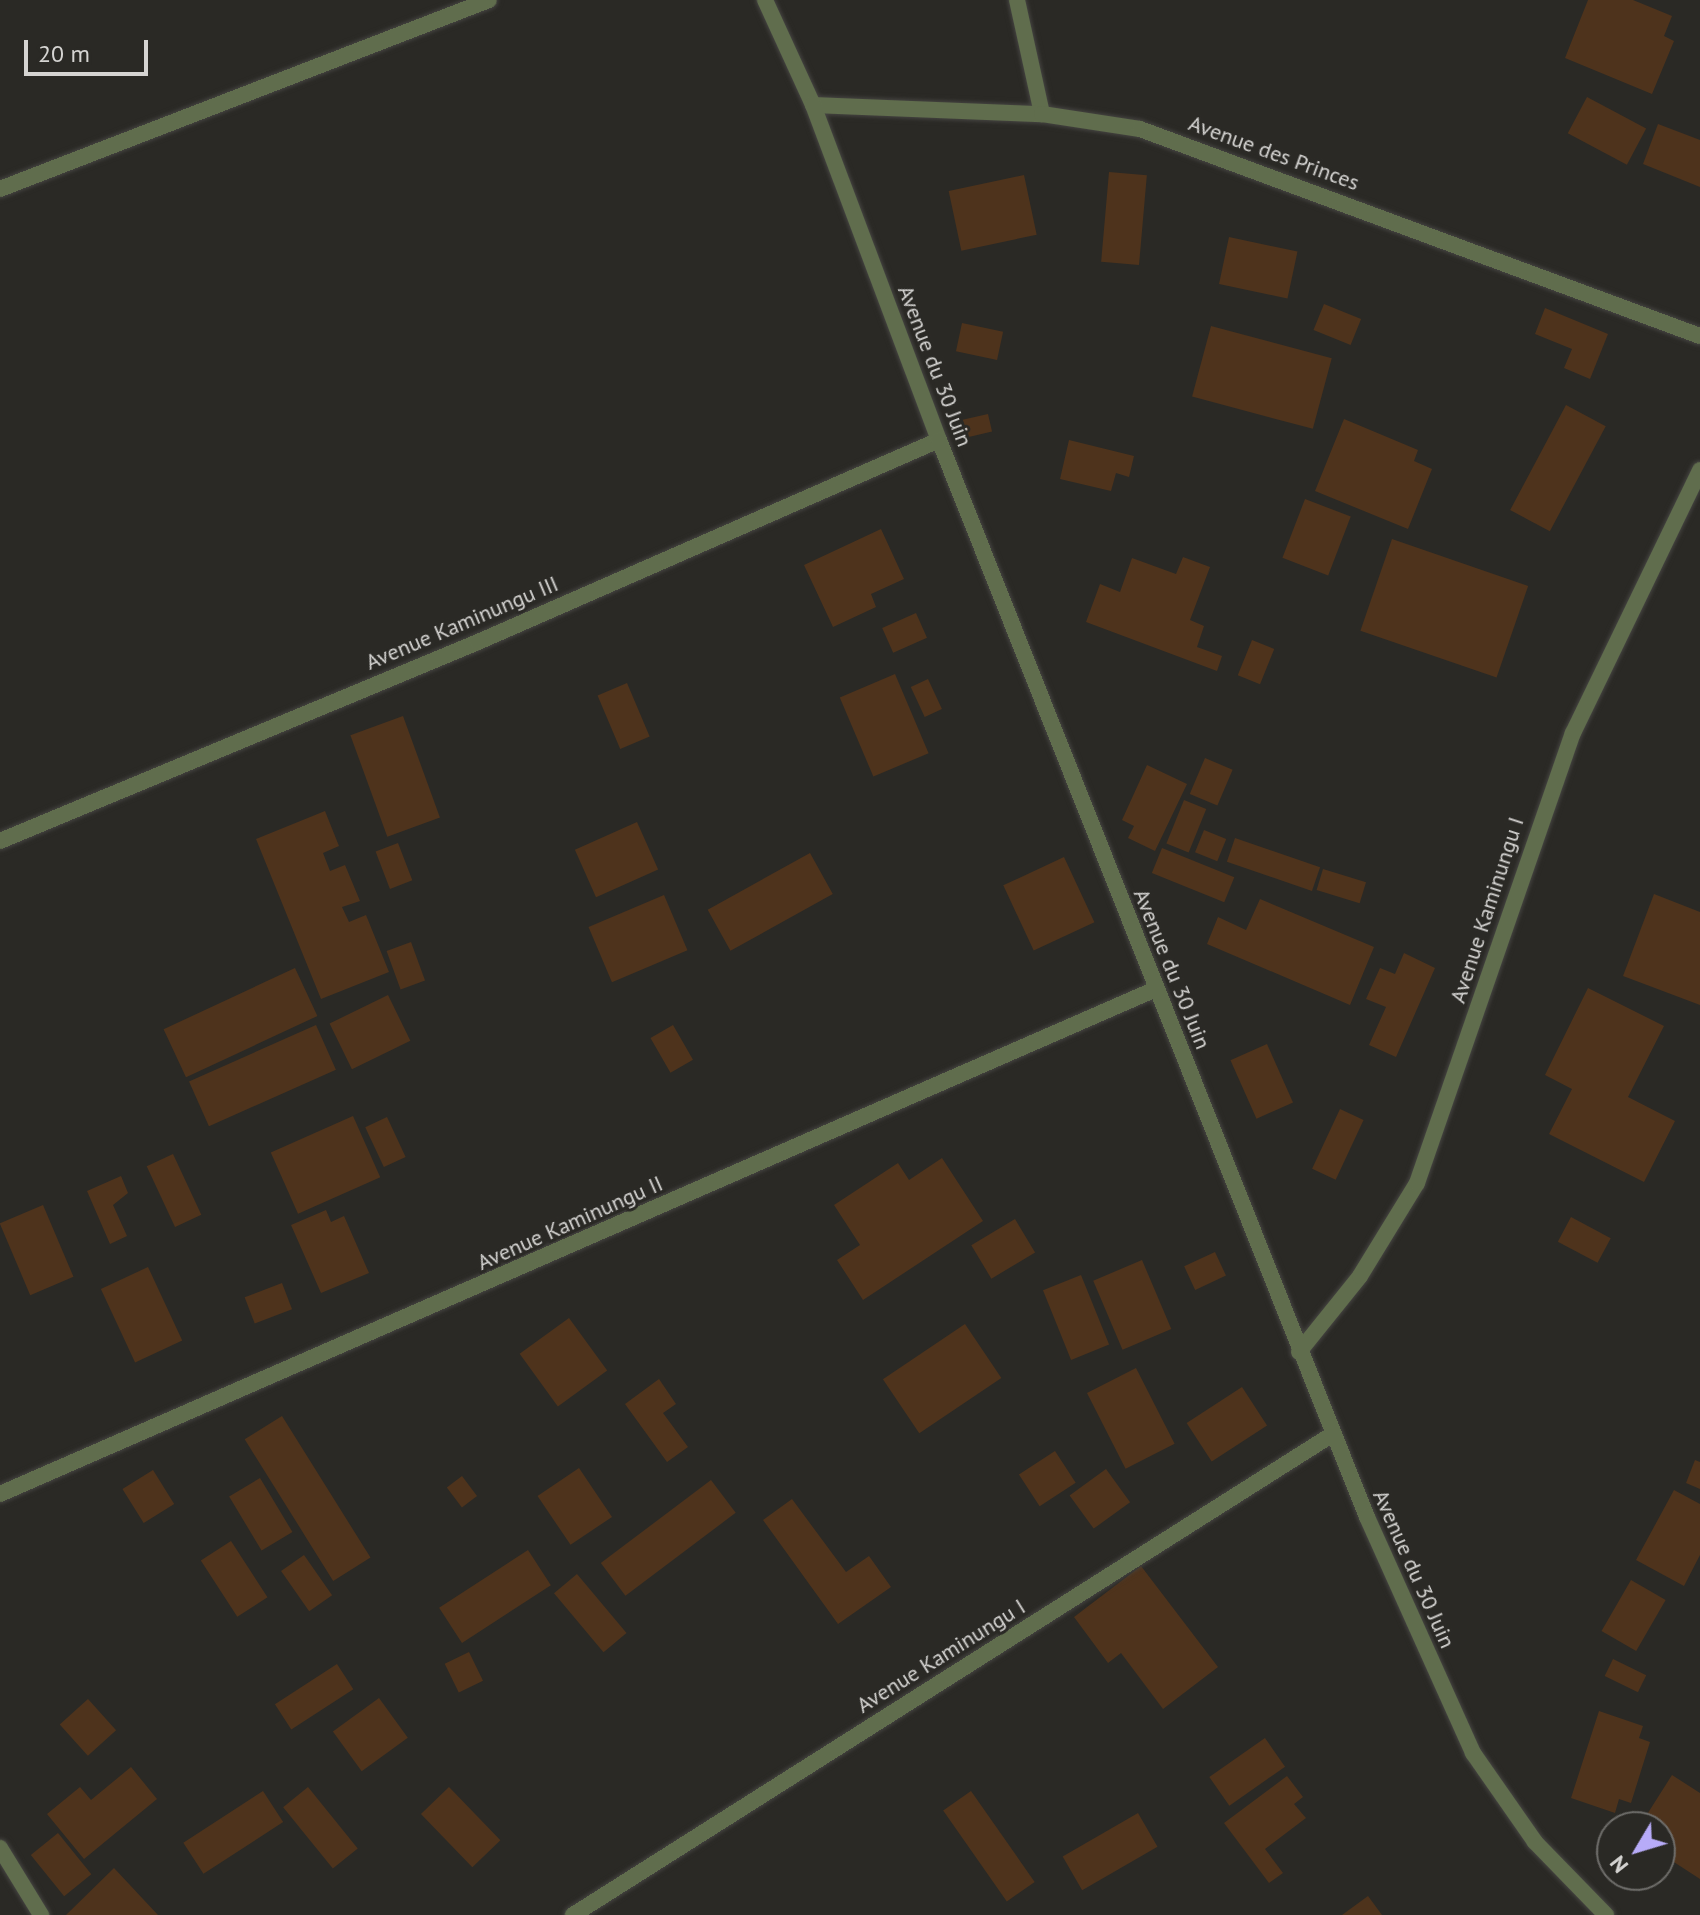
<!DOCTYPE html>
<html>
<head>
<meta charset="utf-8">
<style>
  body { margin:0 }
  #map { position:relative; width:1700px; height:1915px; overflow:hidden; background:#2a2925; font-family:"PT Sans",sans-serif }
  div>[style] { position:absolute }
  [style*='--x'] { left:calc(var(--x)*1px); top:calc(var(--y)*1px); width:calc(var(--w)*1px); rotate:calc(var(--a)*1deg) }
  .building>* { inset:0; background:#4e331c; transform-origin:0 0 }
  .roads { filter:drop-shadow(0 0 2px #454441) drop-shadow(0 0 2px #454441) }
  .minor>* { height:16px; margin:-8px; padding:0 8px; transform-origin:8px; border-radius:8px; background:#606d4d }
  .tertiary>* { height:16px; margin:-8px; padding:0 8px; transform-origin:8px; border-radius:8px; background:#606d4d }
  span { translate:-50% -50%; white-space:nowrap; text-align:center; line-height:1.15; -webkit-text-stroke:6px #2a2925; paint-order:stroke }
  .street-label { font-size:22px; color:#d5d4d2 }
  .north { position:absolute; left:1596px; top:1811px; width:80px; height:80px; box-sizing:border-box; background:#2a2925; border:2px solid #6e6d6a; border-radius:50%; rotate:232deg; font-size:22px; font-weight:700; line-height:32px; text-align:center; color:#d5d4d2 }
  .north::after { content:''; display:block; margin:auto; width:28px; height:36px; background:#b7abf8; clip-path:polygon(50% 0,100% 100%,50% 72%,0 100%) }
  .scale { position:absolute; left:24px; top:40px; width:124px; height:36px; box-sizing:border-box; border:4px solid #d5d4d2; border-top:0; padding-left:10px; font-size:24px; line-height:28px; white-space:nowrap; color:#d5d4d2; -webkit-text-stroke:6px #2a2925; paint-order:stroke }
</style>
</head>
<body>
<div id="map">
  <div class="building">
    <div style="clip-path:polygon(1588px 0,1633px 0,1672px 16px,1664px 36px,1674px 41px,1652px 94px,1565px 58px)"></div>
    <div style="left:1587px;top:97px;width:67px;height:41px;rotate:28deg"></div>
    <div style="clip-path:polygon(1658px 124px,1700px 140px,1700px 187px,1643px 164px)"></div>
    <div style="left:1109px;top:172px;width:38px;height:90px;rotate:5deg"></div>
    <div style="left:1024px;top:175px;width:61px;height:77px;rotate:78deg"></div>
    <div style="left:1229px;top:237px;width:70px;height:48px;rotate:12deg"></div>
    <div style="left:1324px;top:304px;width:40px;height:28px;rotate:22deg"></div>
    <div style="clip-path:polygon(1545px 308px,1608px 334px,1590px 379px,1564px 368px,1572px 349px,1535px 334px)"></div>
    <div style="left:962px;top:323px;width:42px;height:29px;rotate:12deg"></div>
    <div style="left:1211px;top:326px;width:125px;height:73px;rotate:15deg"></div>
    <div style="left:1566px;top:405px;width:45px;height:119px;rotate:28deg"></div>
    <div style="left:988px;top:414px;width:18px;height:26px;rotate:77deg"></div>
    <div style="clip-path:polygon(1344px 419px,1418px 450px,1414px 461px,1432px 469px,1408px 529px,1315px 491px)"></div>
    <div style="clip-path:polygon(1069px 440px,1134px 456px,1129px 477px,1116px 473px,1111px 491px,1060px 479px)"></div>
    <div style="left:1305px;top:499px;width:49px;height:63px;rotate:21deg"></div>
    <div style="clip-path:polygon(881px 529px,904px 579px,871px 594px,876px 607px,833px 627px,804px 565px)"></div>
    <div style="left:1392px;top:539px;width:144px;height:97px;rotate:19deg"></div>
    <div style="clip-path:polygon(1183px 557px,1210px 567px,1190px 620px,1204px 626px,1197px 647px,1222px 656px,1217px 671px,1086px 622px,1100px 584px,1120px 592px,1132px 558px,1176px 574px)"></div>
    <div style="left:916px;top:613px;width:27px;height:37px;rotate:66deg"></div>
    <div style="left:1252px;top:640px;width:24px;height:38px;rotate:22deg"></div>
    <div style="left:895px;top:674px;width:86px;height:60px;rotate:67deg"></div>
    <div style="left:928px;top:679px;width:33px;height:19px;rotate:65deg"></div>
    <div style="left:627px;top:683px;width:58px;height:32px;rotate:67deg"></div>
    <div style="left:403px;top:716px;width:108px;height:56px;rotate:70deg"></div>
    <div style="left:1205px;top:758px;width:30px;height:39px;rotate:23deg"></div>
    <div style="clip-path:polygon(1147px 765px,1187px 784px,1155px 851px,1128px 838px,1134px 826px,1122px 820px)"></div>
    <div style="left:1184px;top:800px;width:24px;height:47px;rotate:22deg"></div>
    <div style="clip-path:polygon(325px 811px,339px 846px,323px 853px,330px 871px,345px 865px,360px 901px,342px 907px,349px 922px,366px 915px,389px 972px,321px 999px,256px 839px)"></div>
    <div style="left:637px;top:822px;width:52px;height:68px;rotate:66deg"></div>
    <div style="left:1204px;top:830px;width:24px;height:24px;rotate:22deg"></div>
    <div style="left:1235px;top:838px;width:90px;height:25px;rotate:19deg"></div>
    <div style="left:398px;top:843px;width:40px;height:24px;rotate:69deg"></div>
    <div style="left:1162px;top:848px;width:78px;height:27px;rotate:22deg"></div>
    <div style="left:810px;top:853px;width:47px;height:117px;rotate:61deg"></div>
    <div style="left:1064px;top:857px;width:72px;height:67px;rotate:65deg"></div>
    <div style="left:1323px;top:869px;width:45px;height:22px;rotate:17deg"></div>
    <div style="clip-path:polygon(1654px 894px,1700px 912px,1700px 1005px,1623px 976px)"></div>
    <div style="left:664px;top:895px;width:60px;height:82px;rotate:67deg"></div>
    <div style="clip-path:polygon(1260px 899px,1374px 947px,1350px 1005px,1207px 944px,1218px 917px,1246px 930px)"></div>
    <div style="left:411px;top:942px;width:41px;height:26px;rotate:70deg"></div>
    <div style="clip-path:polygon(1404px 953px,1435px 968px,1396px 1057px,1369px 1045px,1386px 1007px,1366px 999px,1380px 968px,1395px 974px)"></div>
    <div style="left:295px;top:968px;width:53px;height:145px;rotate:65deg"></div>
    <div style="clip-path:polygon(1588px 988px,1664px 1026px,1628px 1097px,1675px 1121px,1644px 1182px,1549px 1134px,1572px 1089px,1545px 1075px)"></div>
    <div style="left:388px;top:995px;width:51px;height:65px;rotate:64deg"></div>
    <div style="left:316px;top:1025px;width:49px;height:139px;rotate:66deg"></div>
    <div style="left:673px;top:1025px;width:40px;height:26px;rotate:60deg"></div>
    <div style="left:1267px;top:1044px;width:64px;height:40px;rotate:66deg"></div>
    <div style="left:1340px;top:1109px;width:26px;height:66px;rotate:25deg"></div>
    <div style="left:353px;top:1116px;width:67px;height:90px;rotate:66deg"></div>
    <div style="left:387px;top:1117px;width:44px;height:24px;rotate:65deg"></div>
    <div style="left:173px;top:1154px;width:67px;height:29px;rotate:65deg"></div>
    <div style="clip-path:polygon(942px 1158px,983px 1221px,863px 1300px,837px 1260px,860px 1245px,834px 1205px,898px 1163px,909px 1180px)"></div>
    <div style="clip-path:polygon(121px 1176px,128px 1193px,113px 1205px,127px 1236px,110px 1244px,87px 1191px)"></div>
    <div style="left:43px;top:1205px;width:78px;height:47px;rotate:67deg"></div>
    <div style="clip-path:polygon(326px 1210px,331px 1222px,344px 1216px,369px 1273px,321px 1293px,291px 1225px)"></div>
    <div style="left:1571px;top:1217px;width:45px;height:28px;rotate:28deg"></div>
    <div style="left:1015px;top:1219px;width:39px;height:51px;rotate:59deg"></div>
    <div style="left:1215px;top:1252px;width:26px;height:34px;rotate:65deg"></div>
    <div style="left:1142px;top:1260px;width:75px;height:53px;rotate:67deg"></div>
    <div style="left:148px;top:1267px;width:81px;height:52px;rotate:65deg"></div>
    <div style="left:1081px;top:1275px;width:75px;height:41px;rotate:68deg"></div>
    <div style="left:282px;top:1283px;width:28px;height:40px;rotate:69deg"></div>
    <div style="left:569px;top:1318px;width:65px;height:61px;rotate:54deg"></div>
    <div style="left:965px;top:1324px;width:65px;height:99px;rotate:56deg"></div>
    <div style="left:1136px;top:1368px;width:85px;height:55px;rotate:63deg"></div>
    <div style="clip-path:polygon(659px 1379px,676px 1404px,663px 1413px,688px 1447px,667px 1462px,625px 1404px)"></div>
    <div style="left:1242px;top:1387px;width:46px;height:66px;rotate:57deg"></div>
    <div style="left:282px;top:1416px;width:167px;height:44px;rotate:58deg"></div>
    <div style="left:1055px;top:1451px;width:38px;height:43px;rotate:57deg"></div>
    <div style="clip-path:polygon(1695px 1460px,1700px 1462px,1700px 1489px,1686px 1483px)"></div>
    <div style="left:579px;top:1468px;width:59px;height:50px;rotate:56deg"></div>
    <div style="left:1106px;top:1469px;width:41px;height:45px;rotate:54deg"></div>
    <div style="left:153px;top:1470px;width:40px;height:36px;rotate:58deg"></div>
    <div style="left:462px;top:1476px;width:25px;height:19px;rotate:53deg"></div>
    <div style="left:260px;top:1478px;width:63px;height:36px;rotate:59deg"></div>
    <div style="left:711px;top:1480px;width:41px;height:138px;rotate:53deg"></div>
    <div style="clip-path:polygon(1674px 1490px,1700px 1504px,1700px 1555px,1684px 1586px,1636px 1560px)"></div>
    <div style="clip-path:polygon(792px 1499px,846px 1572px,869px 1556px,891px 1587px,838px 1624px,763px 1520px)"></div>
    <div style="left:231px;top:1541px;width:67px;height:36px;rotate:57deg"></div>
    <div style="left:528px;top:1550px;width:42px;height:106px;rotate:57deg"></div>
    <div style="left:304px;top:1555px;width:49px;height:28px;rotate:55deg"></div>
    <div style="clip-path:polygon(1141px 1566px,1218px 1667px,1163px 1709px,1121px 1653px,1108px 1663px,1074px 1617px)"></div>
    <div style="left:577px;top:1574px;width:77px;height:30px;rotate:50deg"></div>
    <div style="left:1631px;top:1580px;width:40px;height:59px;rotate:30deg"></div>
    <div style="left:469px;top:1652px;width:32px;height:27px;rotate:64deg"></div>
    <div style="left:1613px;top:1659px;width:37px;height:19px;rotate:26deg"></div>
    <div style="left:337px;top:1664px;width:30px;height:74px;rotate:57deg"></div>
    <div style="left:379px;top:1698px;width:49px;height:57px;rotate:54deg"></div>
    <div style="left:88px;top:1699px;width:42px;height:38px;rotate:48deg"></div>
    <div style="clip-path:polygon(1599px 1711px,1643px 1726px,1639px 1738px,1650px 1742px,1631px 1803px,1619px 1799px,1615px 1813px,1571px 1798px)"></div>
    <div style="left:1265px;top:1738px;width:35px;height:68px;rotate:55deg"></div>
    <div style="clip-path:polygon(131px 1767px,157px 1799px,84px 1859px,47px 1814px,80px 1787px,91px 1800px)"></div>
    <div style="clip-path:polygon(1672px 1775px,1700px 1793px,1700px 1879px,1660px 1853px,1660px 1827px,1639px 1827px)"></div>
    <div style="clip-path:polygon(1287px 1776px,1303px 1797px,1294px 1804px,1306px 1818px,1265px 1849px,1283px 1873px,1269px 1883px,1224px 1823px)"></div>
    <div style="left:308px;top:1787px;width:79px;height:32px;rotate:51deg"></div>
    <div style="left:449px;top:1787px;width:74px;height:39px;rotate:46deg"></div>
    <div style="left:263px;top:1791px;width:37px;height:95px;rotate:57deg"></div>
    <div style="left:971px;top:1791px;width:111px;height:34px;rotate:55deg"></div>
    <div style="left:1138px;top:1813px;width:39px;height:87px;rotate:60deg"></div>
    <div style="left:58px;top:1833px;width:53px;height:35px;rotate:51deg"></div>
    <div style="clip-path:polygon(114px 1868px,158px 1915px,66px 1915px)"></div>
    <div style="clip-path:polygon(1368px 1896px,1382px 1915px,1342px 1915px)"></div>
  </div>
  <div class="roads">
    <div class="minor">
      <div style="--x:1017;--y:0;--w:117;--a:77.6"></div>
      <div style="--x:813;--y:105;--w:229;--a:2.3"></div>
      <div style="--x:1042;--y:114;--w:99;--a:8.7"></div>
      <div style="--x:1140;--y:129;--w:597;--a:20.29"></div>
      <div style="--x:0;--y:189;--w:524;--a:-21.13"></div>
      <div style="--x:0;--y:841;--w:518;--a:-22.6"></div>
      <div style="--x:478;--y:642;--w:503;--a:-23.66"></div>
      <div style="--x:1299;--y:1352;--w:97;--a:-51.2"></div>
      <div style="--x:1360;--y:1276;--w:109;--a:-58.5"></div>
      <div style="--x:1417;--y:1183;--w:476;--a:-70.9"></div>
      <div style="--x:1573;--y:733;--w:292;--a:-64.2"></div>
      <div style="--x:0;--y:1494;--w:1261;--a:-23.6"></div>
      <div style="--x:0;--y:1848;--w:79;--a:58.5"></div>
      <div style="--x:573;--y:1915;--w:899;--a:-32.33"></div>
    </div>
    <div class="tertiary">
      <div style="--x:765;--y:0;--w:115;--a:65.4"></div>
      <div style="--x:813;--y:105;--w:358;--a:69.4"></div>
      <div style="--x:939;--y:440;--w:1159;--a:68.33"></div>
      <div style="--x:1367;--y:1517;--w:259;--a:65.8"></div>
      <div style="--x:1473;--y:1753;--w:108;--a:55.1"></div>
      <div style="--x:1535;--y:1842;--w:102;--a:45.8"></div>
    </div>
  </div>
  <div class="street-label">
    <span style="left:1274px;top:153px;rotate:20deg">Avenue des Princes</span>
    <span style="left:935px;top:366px;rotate:69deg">Avenue du 30 Juin</span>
    <span style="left:462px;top:623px;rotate:-23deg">Avenue Kaminungu III</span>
    <span style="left:1487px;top:910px;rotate:-72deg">Avenue Kaminungu I</span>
    <span style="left:1172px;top:969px;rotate:68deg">Avenue du 30 Juin</span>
    <span style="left:570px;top:1223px;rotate:-24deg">Avenue Kaminungu II</span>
    <span style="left:1414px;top:1569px;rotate:66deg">Avenue du 30 Juin</span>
    <span style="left:941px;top:1656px;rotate:-32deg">Avenue Kaminungu I</span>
  </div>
  <div class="north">N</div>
  <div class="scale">20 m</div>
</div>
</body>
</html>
